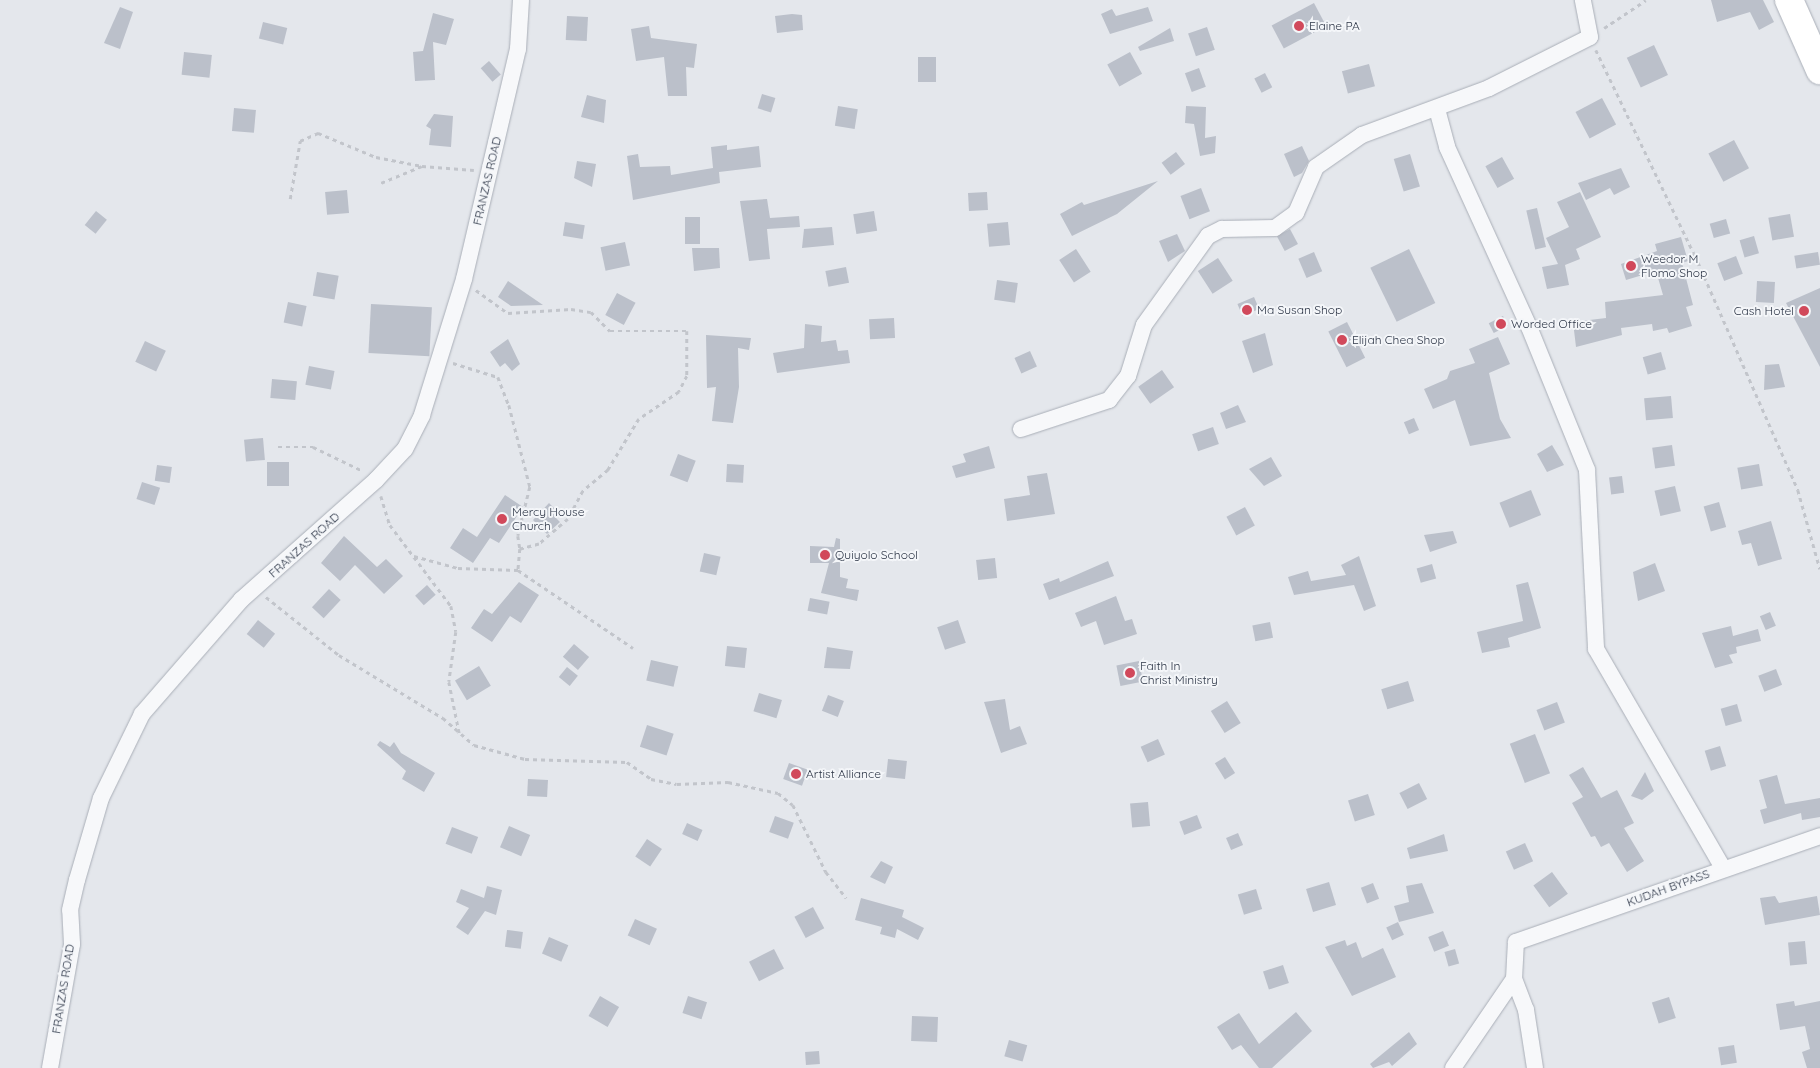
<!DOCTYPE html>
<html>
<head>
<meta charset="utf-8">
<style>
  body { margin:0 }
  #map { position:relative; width:1820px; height:1068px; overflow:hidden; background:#e4e7ec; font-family:Quicksand,sans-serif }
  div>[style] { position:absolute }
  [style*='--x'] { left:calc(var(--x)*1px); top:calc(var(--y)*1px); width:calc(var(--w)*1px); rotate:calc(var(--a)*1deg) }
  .building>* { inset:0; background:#bbc0ca; transform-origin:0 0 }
  .path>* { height:2.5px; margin-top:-1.25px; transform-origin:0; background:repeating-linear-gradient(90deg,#c2c5cb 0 4px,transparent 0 8px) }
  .roads { filter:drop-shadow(0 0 1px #a9aeb7) drop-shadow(0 0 1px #a9aeb7) }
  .minor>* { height:16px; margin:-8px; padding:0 8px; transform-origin:8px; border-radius:8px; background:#f7f8fa }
  .trunk>* { height:28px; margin:-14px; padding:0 14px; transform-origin:14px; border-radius:14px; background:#fff }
  .dots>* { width:14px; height:14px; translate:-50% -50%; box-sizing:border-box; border:2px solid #f4f6f9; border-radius:50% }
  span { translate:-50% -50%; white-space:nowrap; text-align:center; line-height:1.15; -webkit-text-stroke:4px #f4f6f9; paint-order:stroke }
  .poi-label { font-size:12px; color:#2b3445 }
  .left { translate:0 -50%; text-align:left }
  .right { translate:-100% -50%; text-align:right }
  .street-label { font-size:12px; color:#2b3445 }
</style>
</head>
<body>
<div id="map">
  <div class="building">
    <div style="clip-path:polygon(1711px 0,1763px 0,1774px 22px,1759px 30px,1750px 12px,1717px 22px)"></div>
    <div style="left:1314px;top:3px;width:26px;height:48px;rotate:62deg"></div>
    <div style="clip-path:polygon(120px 7px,133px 12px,120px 49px,104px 43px)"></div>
    <div style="clip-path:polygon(1148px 7px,1153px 21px,1110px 34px,1101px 14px,1112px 9px,1116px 16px)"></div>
    <div style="clip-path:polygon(433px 13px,454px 19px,446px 45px,433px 42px,435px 80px,415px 81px,413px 52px,423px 51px)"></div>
    <div style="clip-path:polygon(792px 14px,802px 15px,803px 30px,777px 33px,775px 16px)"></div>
    <div style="left:567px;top:16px;width:21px;height:24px;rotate:3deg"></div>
    <div style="left:263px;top:22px;width:25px;height:17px;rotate:14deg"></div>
    <div style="clip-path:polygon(649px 26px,651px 38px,697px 44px,694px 68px,686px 67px,687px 96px,668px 96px,664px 57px,636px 61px,631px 29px)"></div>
    <div style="left:1207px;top:27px;width:24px;height:20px;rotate:71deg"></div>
    <div style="clip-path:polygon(1170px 28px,1174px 41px,1140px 51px,1138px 47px)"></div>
    <div style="left:1654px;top:45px;width:33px;height:30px;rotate:65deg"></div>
    <div style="left:184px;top:52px;width:28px;height:23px;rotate:6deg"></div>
    <div style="left:1130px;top:52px;width:25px;height:26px;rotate:61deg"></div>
    <div style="left:918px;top:57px;width:18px;height:25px"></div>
    <div style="left:489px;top:61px;width:18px;height:11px;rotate:49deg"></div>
    <div style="left:1369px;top:64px;width:23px;height:28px;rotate:75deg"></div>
    <div style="left:1199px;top:68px;width:20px;height:15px;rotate:70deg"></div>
    <div style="left:1265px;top:73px;width:16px;height:12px;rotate:63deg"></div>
    <div style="left:762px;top:94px;width:14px;height:15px;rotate:17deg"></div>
    <div style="clip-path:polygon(587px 95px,606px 100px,604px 123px,581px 117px)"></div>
    <div style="left:1602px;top:98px;width:30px;height:30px;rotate:62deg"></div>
    <div style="left:838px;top:106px;width:20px;height:20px;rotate:9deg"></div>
    <div style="clip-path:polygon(1186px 106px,1206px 107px,1205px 138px,1216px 136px,1215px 153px,1200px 156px,1194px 124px,1185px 123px)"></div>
    <div style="left:234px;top:108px;width:22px;height:23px;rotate:5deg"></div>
    <div style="clip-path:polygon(434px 114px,453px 116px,451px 147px,429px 145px,431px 129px,426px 126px)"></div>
    <div style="left:1734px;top:140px;width:32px;height:29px;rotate:62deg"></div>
    <div style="clip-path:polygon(727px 145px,727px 150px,759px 146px,761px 167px,719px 172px,720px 183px,633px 200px,627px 156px,638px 154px,640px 167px,670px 166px,671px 175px,713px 168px,711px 147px)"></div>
    <div style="clip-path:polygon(1302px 146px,1309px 161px,1302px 173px,1294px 177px,1284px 154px)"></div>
    <div style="left:1176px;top:152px;width:15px;height:18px;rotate:53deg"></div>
    <div style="left:1410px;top:154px;width:34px;height:17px;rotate:73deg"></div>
    <div style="left:1502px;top:157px;width:25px;height:19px;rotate:61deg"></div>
    <div style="clip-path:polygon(577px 161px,596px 164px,592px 187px,574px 178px)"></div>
    <div style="clip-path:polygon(1621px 168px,1630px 187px,1614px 195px,1610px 188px,1586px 200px,1578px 183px)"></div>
    <div style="clip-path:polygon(1158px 181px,1117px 214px,1072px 236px,1060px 214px,1082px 202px,1084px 205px)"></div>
    <div style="left:1201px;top:188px;width:25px;height:22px;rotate:69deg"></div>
    <div style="left:347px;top:190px;width:23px;height:22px;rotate:85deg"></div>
    <div style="left:987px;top:192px;width:18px;height:19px;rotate:87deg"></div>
    <div style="clip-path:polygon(1580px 192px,1601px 237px,1576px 249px,1580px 259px,1565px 265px,1569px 285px,1547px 289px,1542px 267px,1558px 264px,1546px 238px,1569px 227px,1557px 202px)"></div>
    <div style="clip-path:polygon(767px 199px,770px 218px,799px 216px,800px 227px,767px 229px,770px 259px,749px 261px,740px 201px)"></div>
    <div style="left:1537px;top:208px;width:40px;height:11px;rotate:77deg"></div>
    <div style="left:96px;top:211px;width:14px;height:18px;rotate:39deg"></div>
    <div style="left:874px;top:211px;width:20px;height:21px;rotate:81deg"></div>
    <div style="left:1790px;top:214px;width:23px;height:22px;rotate:80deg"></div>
    <div style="left:685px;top:217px;width:15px;height:27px"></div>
    <div style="left:1726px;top:219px;width:15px;height:17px;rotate:74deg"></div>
    <div style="left:565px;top:222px;width:20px;height:14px;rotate:9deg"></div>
    <div style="left:1008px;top:222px;width:23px;height:21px;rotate:85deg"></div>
    <div style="clip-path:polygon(832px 227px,834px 245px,802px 248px,804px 229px)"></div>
    <div style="left:1290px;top:229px;width:17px;height:15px;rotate:62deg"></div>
    <div style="clip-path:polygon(1177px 234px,1185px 251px,1168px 262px,1159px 241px)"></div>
    <div style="left:1754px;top:236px;width:18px;height:15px;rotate:74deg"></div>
    <div style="clip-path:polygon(1681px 237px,1688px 261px,1682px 263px,1693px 305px,1686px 307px,1692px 326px,1669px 333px,1667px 328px,1653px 331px,1652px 324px,1621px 328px,1622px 335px,1576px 347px,1573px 322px,1606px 318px,1605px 302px,1663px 295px,1656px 271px,1626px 280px,1621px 264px,1657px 251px,1655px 244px)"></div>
    <div style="left:625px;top:242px;width:24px;height:25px;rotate:78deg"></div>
    <div style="clip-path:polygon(692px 248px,719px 248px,720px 268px,694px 271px)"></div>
    <div style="left:1076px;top:249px;width:27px;height:20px;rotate:57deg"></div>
    <div style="left:1409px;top:249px;width:60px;height:43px;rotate:64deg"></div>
    <div style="left:1314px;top:252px;width:21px;height:17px;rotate:67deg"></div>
    <div style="left:1818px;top:252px;width:13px;height:24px;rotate:81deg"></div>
    <div style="left:1736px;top:256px;width:19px;height:20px;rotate:69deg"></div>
    <div style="left:1218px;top:258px;width:27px;height:24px;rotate:57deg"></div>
    <div style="left:846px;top:267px;width:16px;height:21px;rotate:79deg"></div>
    <div style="left:317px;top:272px;width:22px;height:24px;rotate:10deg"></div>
    <div style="left:997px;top:280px;width:21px;height:20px;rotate:8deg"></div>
    <div style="clip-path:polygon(508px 281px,543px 305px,511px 306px,498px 297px)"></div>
    <div style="left:1757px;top:281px;width:18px;height:21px;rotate:3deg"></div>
    <div style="clip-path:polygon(1820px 288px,1820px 367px,1786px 303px)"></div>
    <div style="left:617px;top:293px;width:21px;height:25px;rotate:28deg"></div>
    <div style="left:1254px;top:297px;width:13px;height:18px;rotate:67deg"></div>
    <div style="left:288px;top:302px;width:19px;height:21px;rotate:12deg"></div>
    <div style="left:371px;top:304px;width:61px;height:49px;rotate:3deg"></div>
    <div style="left:1503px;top:316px;width:11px;height:16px;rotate:63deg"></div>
    <div style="left:894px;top:318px;width:20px;height:25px;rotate:87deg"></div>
    <div style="left:1347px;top:322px;width:40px;height:21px;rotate:63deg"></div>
    <div style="clip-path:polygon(805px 324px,822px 326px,821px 342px,836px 340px,838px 351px,848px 350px,850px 363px,777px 373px,773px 353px,804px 348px)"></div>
    <div style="clip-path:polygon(1265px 333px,1273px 365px,1253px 373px,1242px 341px)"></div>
    <div style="clip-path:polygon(706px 335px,751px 338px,749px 350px,738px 348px,739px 387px,733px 423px,712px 421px,716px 387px,707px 388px)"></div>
    <div style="clip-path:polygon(1498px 337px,1510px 364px,1489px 373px,1500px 419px,1511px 438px,1470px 446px,1455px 400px,1433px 409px,1424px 389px,1447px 379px,1450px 371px,1475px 363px,1469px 349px)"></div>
    <div style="clip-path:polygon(508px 339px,520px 364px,512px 371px,505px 363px,500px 367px,490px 352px)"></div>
    <div style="left:145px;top:341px;width:23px;height:23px;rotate:25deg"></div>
    <div style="left:1030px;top:351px;width:17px;height:17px;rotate:66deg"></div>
    <div style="left:1661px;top:352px;width:18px;height:19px;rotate:74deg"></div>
    <div style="clip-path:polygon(1779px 364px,1785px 387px,1764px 390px,1765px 365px)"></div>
    <div style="left:309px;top:366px;width:26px;height:19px;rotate:11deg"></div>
    <div style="left:1162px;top:370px;width:21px;height:29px;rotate:55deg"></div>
    <div style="left:272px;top:379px;width:25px;height:19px;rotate:5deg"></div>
    <div style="left:1671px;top:396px;width:22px;height:27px;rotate:85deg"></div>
    <div style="clip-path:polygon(1238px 405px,1246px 422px,1226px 429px,1220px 413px)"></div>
    <div style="left:1414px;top:418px;width:13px;height:11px;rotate:67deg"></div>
    <div style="left:1213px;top:427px;width:18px;height:22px;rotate:71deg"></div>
    <div style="left:263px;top:438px;width:22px;height:19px;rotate:85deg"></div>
    <div style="clip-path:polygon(1552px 445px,1564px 465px,1547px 472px,1537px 454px)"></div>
    <div style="left:1672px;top:445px;width:21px;height:20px;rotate:82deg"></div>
    <div style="clip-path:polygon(989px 446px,995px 468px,956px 478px,952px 466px,966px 462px,963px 454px)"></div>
    <div style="left:678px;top:454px;width:19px;height:23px;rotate:21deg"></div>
    <div style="clip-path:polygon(1271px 457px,1282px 476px,1264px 486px,1249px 469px)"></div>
    <div style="left:267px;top:462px;width:22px;height:24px"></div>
    <div style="left:727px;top:464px;width:17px;height:18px;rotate:3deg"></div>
    <div style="left:1759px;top:464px;width:22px;height:22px;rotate:80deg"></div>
    <div style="left:157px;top:465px;width:15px;height:16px;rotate:8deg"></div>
    <div style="clip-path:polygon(1047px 473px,1055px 514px,1007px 521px,1004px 499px,1030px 495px,1027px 476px)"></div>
    <div style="left:1622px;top:476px;width:17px;height:13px;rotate:83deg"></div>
    <div style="left:142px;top:482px;width:19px;height:18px;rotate:18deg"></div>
    <div style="left:1675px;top:486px;width:26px;height:21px;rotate:77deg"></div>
    <div style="left:1531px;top:490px;width:27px;height:34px;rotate:68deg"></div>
    <div style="clip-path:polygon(505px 495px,523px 507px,499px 543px,490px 538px,473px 563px,450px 548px,463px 528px,477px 537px)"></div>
    <div style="left:1719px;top:502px;width:26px;height:16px;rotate:74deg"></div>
    <div style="clip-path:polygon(549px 503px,558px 512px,554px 516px,560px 522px,547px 534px,533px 520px)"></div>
    <div style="left:1245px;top:507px;width:21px;height:21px;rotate:62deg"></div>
    <div style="clip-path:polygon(1771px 521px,1782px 559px,1758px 566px,1751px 543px,1742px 545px,1738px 531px)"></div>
    <div style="clip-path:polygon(1453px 531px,1457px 543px,1430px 552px,1424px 535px)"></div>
    <div style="clip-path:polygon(344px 536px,377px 567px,386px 559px,403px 576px,384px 594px,355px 565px,340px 581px,321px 563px)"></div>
    <div style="clip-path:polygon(836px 538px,840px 539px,840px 577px,848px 579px,846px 588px,859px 590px,857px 601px,821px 593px,829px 563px,810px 563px,810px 546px,834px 547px)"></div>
    <div style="left:704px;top:553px;width:17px;height:19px;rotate:13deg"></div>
    <div style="clip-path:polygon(1359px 556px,1376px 606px,1364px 611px,1354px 585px,1294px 595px,1288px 577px,1308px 571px,1311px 581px,1346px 575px,1341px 565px)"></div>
    <div style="left:995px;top:558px;width:20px;height:19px;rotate:84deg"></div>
    <div style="clip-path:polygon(1108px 561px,1114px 576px,1049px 600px,1043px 584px,1059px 578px,1060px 582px)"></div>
    <div style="clip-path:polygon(1655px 563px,1665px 591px,1638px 601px,1633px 572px)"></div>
    <div style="left:1432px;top:564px;width:15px;height:16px;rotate:74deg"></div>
    <div style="clip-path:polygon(519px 582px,539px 595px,521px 623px,510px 616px,492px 642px,471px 628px,484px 609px,492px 614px)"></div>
    <div style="clip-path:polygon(1528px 582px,1541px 628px,1508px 638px,1510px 647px,1482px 653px,1477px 632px,1523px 621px,1516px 585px)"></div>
    <div style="left:427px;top:585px;width:13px;height:16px;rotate:48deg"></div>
    <div style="left:329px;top:589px;width:16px;height:25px;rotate:43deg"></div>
    <div style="clip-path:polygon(1116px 596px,1125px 621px,1132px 619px,1137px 634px,1104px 645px,1096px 621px,1081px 627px,1075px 613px)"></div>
    <div style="left:810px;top:598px;width:20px;height:13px;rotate:11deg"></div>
    <div style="left:1770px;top:612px;width:15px;height:11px;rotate:67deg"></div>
    <div style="left:258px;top:620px;width:22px;height:18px;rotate:39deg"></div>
    <div style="left:958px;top:620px;width:24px;height:22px;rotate:71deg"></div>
    <div style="left:1270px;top:622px;width:16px;height:18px;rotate:79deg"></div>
    <div style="clip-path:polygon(1731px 626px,1733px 636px,1758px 629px,1761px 641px,1736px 647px,1737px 653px,1729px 655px,1733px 663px,1715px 668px,1702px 633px)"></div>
    <div style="left:574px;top:644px;width:20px;height:17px;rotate:41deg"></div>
    <div style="left:727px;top:646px;width:20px;height:20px;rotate:6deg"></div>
    <div style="clip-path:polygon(827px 647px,853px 651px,850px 669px,824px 668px)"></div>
    <div style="left:651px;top:660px;width:28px;height:21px;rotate:13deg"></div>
    <div style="left:1139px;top:661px;width:21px;height:23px;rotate:79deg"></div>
    <div style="left:479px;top:666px;width:23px;height:28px;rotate:59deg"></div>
    <div style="left:567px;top:667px;width:14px;height:13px;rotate:39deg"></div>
    <div style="left:1776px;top:669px;width:17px;height:19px;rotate:69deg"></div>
    <div style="left:1408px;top:681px;width:21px;height:28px;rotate:73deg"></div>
    <div style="left:759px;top:693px;width:24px;height:19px;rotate:17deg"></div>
    <div style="left:828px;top:695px;width:17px;height:17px;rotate:21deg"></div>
    <div style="clip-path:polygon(1005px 699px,1010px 730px,1020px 726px,1027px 744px,1001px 753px,984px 702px)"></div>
    <div style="left:1227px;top:701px;width:26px;height:19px;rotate:58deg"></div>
    <div style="left:1557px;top:702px;width:22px;height:22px;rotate:69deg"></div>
    <div style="left:1737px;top:704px;width:18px;height:17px;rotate:74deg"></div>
    <div style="left:647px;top:725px;width:28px;height:23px;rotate:18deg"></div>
    <div style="left:1535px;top:734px;width:42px;height:27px;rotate:69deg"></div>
    <div style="left:1158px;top:739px;width:17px;height:19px;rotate:66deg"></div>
    <div style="clip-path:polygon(380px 741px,390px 747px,394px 742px,401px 753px,435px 773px,424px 792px,402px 779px,406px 771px,377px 745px)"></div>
    <div style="left:1720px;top:746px;width:21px;height:16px;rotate:73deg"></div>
    <div style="left:1225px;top:757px;width:19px;height:12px;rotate:58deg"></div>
    <div style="left:888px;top:759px;width:19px;height:18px;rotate:6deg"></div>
    <div style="left:789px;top:763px;width:20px;height:17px;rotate:20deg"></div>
    <div style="clip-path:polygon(1583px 767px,1601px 798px,1617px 790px,1634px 823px,1624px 828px,1644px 861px,1627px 872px,1609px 843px,1601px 847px,1595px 836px,1591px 837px,1572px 803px,1583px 797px,1569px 775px)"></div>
    <div style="clip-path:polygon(1645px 772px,1654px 791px,1642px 800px,1631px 796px)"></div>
    <div style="clip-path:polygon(1777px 775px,1785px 804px,1820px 798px,1820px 817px,1802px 820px,1801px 813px,1764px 824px,1760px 810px,1767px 808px,1759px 780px)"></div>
    <div style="left:528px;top:779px;width:20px;height:17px;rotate:3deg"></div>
    <div style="left:1419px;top:783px;width:18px;height:22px;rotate:63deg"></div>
    <div style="left:1368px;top:794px;width:22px;height:21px;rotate:72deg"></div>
    <div style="left:1148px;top:802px;width:24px;height:18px;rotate:85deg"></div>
    <div style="left:1197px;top:815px;width:14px;height:19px;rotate:69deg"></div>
    <div style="left:775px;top:816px;width:20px;height:17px;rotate:20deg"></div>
    <div style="left:687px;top:823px;width:17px;height:12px;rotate:24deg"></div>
    <div style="left:509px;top:826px;width:23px;height:23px;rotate:23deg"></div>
    <div style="left:452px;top:827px;width:28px;height:18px;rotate:21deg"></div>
    <div style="left:1238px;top:833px;width:13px;height:13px;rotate:67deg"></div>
    <div style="clip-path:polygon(1444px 834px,1448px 851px,1410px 859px,1407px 848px)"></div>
    <div style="left:647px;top:839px;width:18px;height:21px;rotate:34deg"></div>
    <div style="left:1525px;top:843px;width:20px;height:21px;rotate:66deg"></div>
    <div style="clip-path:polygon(881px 861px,893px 867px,885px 884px,870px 877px)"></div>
    <div style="left:1552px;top:872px;width:27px;height:23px;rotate:54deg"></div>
    <div style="left:1329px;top:882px;width:24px;height:24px;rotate:73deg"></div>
    <div style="left:1373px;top:883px;width:17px;height:13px;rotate:69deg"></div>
    <div style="clip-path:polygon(1422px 883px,1434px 913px,1399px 922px,1394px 906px,1409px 902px,1406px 886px)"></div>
    <div style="clip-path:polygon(487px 886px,502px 890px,496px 915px,485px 911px,468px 935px,456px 927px,469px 908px,456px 902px,461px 889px,484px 898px)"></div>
    <div style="left:1256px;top:889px;width:21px;height:19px;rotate:73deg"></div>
    <div style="clip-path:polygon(1775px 896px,1779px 903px,1817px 896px,1820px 915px,1765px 925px,1760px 898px)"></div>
    <div style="clip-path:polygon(861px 898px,904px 910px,902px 917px,924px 928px,918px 940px,897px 929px,895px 938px,880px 934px,882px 927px,855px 920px)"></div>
    <div style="left:813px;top:907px;width:24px;height:21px;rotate:62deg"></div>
    <div style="left:635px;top:919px;width:24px;height:18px;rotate:24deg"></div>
    <div style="left:1398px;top:922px;width:14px;height:13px;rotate:65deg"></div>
    <div style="left:507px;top:930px;width:16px;height:17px;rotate:7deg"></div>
    <div style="left:1443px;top:931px;width:16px;height:16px;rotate:68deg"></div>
    <div style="left:549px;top:937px;width:21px;height:18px;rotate:23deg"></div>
    <div style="clip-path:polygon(1345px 940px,1347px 946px,1356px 942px,1362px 958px,1383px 948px,1396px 977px,1352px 996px,1325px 947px)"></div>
    <div style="left:1805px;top:941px;width:23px;height:17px;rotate:85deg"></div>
    <div style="left:774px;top:949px;width:22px;height:28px;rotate:63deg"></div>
    <div style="left:1455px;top:949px;width:15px;height:11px;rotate:74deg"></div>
    <div style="left:1283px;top:965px;width:19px;height:21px;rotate:72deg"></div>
    <div style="left:600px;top:996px;width:22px;height:23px;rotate:30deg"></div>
    <div style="left:688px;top:996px;width:20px;height:18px;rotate:18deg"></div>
    <div style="left:1669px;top:997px;width:22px;height:18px;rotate:72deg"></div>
    <div style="clip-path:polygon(1794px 1001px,1795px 1006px,1820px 1001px,1820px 1068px,1807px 1068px,1802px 1052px,1810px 1049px,1805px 1026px,1780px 1030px,1776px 1004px)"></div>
    <div style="clip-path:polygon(1296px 1012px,1312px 1031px,1272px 1068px,1259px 1068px,1241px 1045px,1232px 1050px,1217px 1027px,1239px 1013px,1259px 1044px)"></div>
    <div style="left:912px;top:1016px;width:26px;height:25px;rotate:2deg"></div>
    <div style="clip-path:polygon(1409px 1032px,1417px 1044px,1392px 1066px,1389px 1062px,1373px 1068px,1370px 1064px)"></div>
    <div style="left:1009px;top:1040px;width:19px;height:17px;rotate:16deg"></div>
    <div style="left:1734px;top:1045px;width:18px;height:16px;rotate:81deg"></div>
    <div style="left:819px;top:1051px;width:13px;height:14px;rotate:86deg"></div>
  </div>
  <div class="path">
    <div style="--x:1604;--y:28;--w:50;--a:-33.7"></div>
    <div style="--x:1596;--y:50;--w:235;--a:64.3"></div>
    <div style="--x:1698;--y:262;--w:249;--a:66.3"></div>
    <div style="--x:1798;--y:490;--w:82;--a:74.4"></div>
    <div style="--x:381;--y:183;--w:44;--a:-22.5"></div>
    <div style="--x:422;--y:166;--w:52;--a:4.4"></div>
    <div style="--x:290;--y:199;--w:59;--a:-80.2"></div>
    <div style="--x:300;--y:141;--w:20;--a:-24"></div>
    <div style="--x:318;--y:133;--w:63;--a:22.5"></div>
    <div style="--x:376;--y:157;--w:47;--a:11.1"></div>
    <div style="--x:476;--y:290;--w:39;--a:36"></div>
    <div style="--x:508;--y:313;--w:63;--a:-3.6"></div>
    <div style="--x:571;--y:309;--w:20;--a:9"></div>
    <div style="--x:591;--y:312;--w:27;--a:45"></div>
    <div style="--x:610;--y:331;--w:77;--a:0"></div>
    <div style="--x:687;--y:331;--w:45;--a:90"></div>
    <div style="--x:687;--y:376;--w:18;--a:117"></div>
    <div style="--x:679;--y:392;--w:48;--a:146"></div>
    <div style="--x:639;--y:419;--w:60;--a:121.3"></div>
    <div style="--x:608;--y:470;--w:33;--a:140"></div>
    <div style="--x:583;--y:491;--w:32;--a:118"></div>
    <div style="--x:568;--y:519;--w:38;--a:139"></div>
    <div style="--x:539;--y:544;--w:20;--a:165"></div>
    <div style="--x:520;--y:549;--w:21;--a:95"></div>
    <div style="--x:453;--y:363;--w:47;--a:17.3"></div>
    <div style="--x:498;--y:377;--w:30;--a:69"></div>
    <div style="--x:509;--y:405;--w:85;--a:75.6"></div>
    <div style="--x:530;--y:487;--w:50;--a:103.8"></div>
    <div style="--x:518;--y:536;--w:13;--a:81"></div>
    <div style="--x:278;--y:447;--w:35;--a:0"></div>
    <div style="--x:313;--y:447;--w:55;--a:25.6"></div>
    <div style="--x:381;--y:496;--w:30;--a:73"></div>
    <div style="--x:390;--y:525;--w:101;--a:53"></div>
    <div style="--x:451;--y:606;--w:26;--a:79"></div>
    <div style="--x:456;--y:632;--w:50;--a:98"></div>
    <div style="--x:449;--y:682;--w:55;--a:78.5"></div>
    <div style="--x:414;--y:556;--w:46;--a:15.3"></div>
    <div style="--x:458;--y:568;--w:60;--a:1.9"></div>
    <div style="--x:518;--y:570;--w:139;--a:34.1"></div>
    <div style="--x:266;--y:597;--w:93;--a:38.5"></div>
    <div style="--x:339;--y:655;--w:122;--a:31.2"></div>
    <div style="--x:443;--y:718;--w:41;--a:41.1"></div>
    <div style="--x:474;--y:745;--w:53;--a:15.4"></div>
    <div style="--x:525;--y:759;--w:102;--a:1.7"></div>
    <div style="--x:627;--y:762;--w:29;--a:35"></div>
    <div style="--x:651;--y:779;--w:26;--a:11"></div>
    <div style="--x:677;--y:784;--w:51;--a:-2.2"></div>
    <div style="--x:728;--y:782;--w:51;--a:12.4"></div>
    <div style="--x:778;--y:793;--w:19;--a:39"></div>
    <div style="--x:793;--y:805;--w:75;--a:63.8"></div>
    <div style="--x:826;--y:872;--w:33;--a:52"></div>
  </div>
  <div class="roads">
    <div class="minor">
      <div style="--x:1437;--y:109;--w:39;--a:75"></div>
      <div style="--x:1447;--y:147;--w:198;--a:65.5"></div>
      <div style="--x:1529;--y:327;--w:154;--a:67.9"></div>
      <div style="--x:1587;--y:470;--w:179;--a:87.1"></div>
      <div style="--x:1596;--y:649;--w:253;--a:59.9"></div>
      <div style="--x:1021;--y:429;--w:93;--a:-18.2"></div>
      <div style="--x:1109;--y:400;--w:31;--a:-52"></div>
      <div style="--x:1128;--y:376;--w:53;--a:-72.6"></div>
      <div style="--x:1144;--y:325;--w:110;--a:-54.3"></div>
      <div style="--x:1208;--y:236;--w:16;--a:-27"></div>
      <div style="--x:1222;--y:229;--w:53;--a:-1.1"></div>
      <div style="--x:1275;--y:228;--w:26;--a:-36"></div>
      <div style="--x:1296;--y:213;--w:50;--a:-66.5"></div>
      <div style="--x:1316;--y:167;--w:56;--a:-34.8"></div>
      <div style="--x:1362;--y:135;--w:135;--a:-20.3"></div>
      <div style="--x:1489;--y:88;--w:113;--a:-26.8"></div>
      <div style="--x:1590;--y:37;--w:38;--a:-101"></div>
      <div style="--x:50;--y:1068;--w:126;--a:-79.9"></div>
      <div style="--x:72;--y:944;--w:34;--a:-93"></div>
      <div style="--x:70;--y:910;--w:31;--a:-77"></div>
      <div style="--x:77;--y:880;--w:85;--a:-73.7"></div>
      <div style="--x:101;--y:798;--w:93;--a:-64"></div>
      <div style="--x:142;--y:714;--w:151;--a:-49"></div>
      <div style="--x:241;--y:600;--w:181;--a:-41.6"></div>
      <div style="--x:376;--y:480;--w:42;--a:-46.9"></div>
      <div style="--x:405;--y:449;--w:38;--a:-63"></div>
      <div style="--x:422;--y:415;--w:142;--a:-72.8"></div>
      <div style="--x:464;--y:279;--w:236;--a:-76.8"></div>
      <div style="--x:518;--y:49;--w:49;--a:-86.5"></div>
      <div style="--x:1453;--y:1068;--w:108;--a:-55.6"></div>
      <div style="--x:1535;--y:1068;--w:59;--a:-98.8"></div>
      <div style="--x:1526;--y:1010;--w:33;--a:-111"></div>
      <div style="--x:1514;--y:979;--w:37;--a:-87"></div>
      <div style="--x:1516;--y:942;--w:322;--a:-19.2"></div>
    </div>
    <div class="trunk">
      <div style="--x:1789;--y:0;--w:77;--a:66.1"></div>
    </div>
  </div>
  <div class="dots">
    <div style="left:1299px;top:26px;background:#d1495b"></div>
    <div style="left:1631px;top:266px;background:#d1495b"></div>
    <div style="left:1247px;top:310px;background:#d1495b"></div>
    <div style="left:1804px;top:311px;background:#d1495b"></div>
    <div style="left:1501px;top:324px;background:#d1495b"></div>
    <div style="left:1342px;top:340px;background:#d1495b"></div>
    <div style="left:502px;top:519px;background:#d1495b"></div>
    <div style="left:825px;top:555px;background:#d1495b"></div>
    <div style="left:1130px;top:673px;background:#d1495b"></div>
    <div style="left:796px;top:774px;background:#d1495b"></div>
  </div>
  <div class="poi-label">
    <span class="left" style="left:1309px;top:26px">Elaine PA</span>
    <span class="left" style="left:1641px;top:266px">Weedor M<br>Flomo Shop</span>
    <span class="left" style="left:1257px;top:310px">Ma Susan Shop</span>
    <span class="right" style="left:1794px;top:311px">Cash Hotel</span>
    <span class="left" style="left:1511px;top:324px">Worded Office</span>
    <span class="left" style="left:1352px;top:340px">Elijah Chea Shop</span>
    <span class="left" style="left:512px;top:519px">Mercy House<br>Church</span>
    <span class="left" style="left:835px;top:555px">Quiyolo School</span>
    <span class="left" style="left:1140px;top:673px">Faith In<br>Christ Ministry</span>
    <span class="left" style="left:806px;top:774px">Artist Alliance</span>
  </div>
  <div class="street-label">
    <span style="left:487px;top:181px;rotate:-77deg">FRANZAS ROAD</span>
    <span style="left:304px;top:545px;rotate:-42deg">FRANZAS ROAD</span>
    <span style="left:1668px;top:888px;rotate:-20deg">KUDAH BYPASS</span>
    <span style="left:63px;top:989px;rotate:-81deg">FRANZAS ROAD</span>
  </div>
</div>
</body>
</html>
